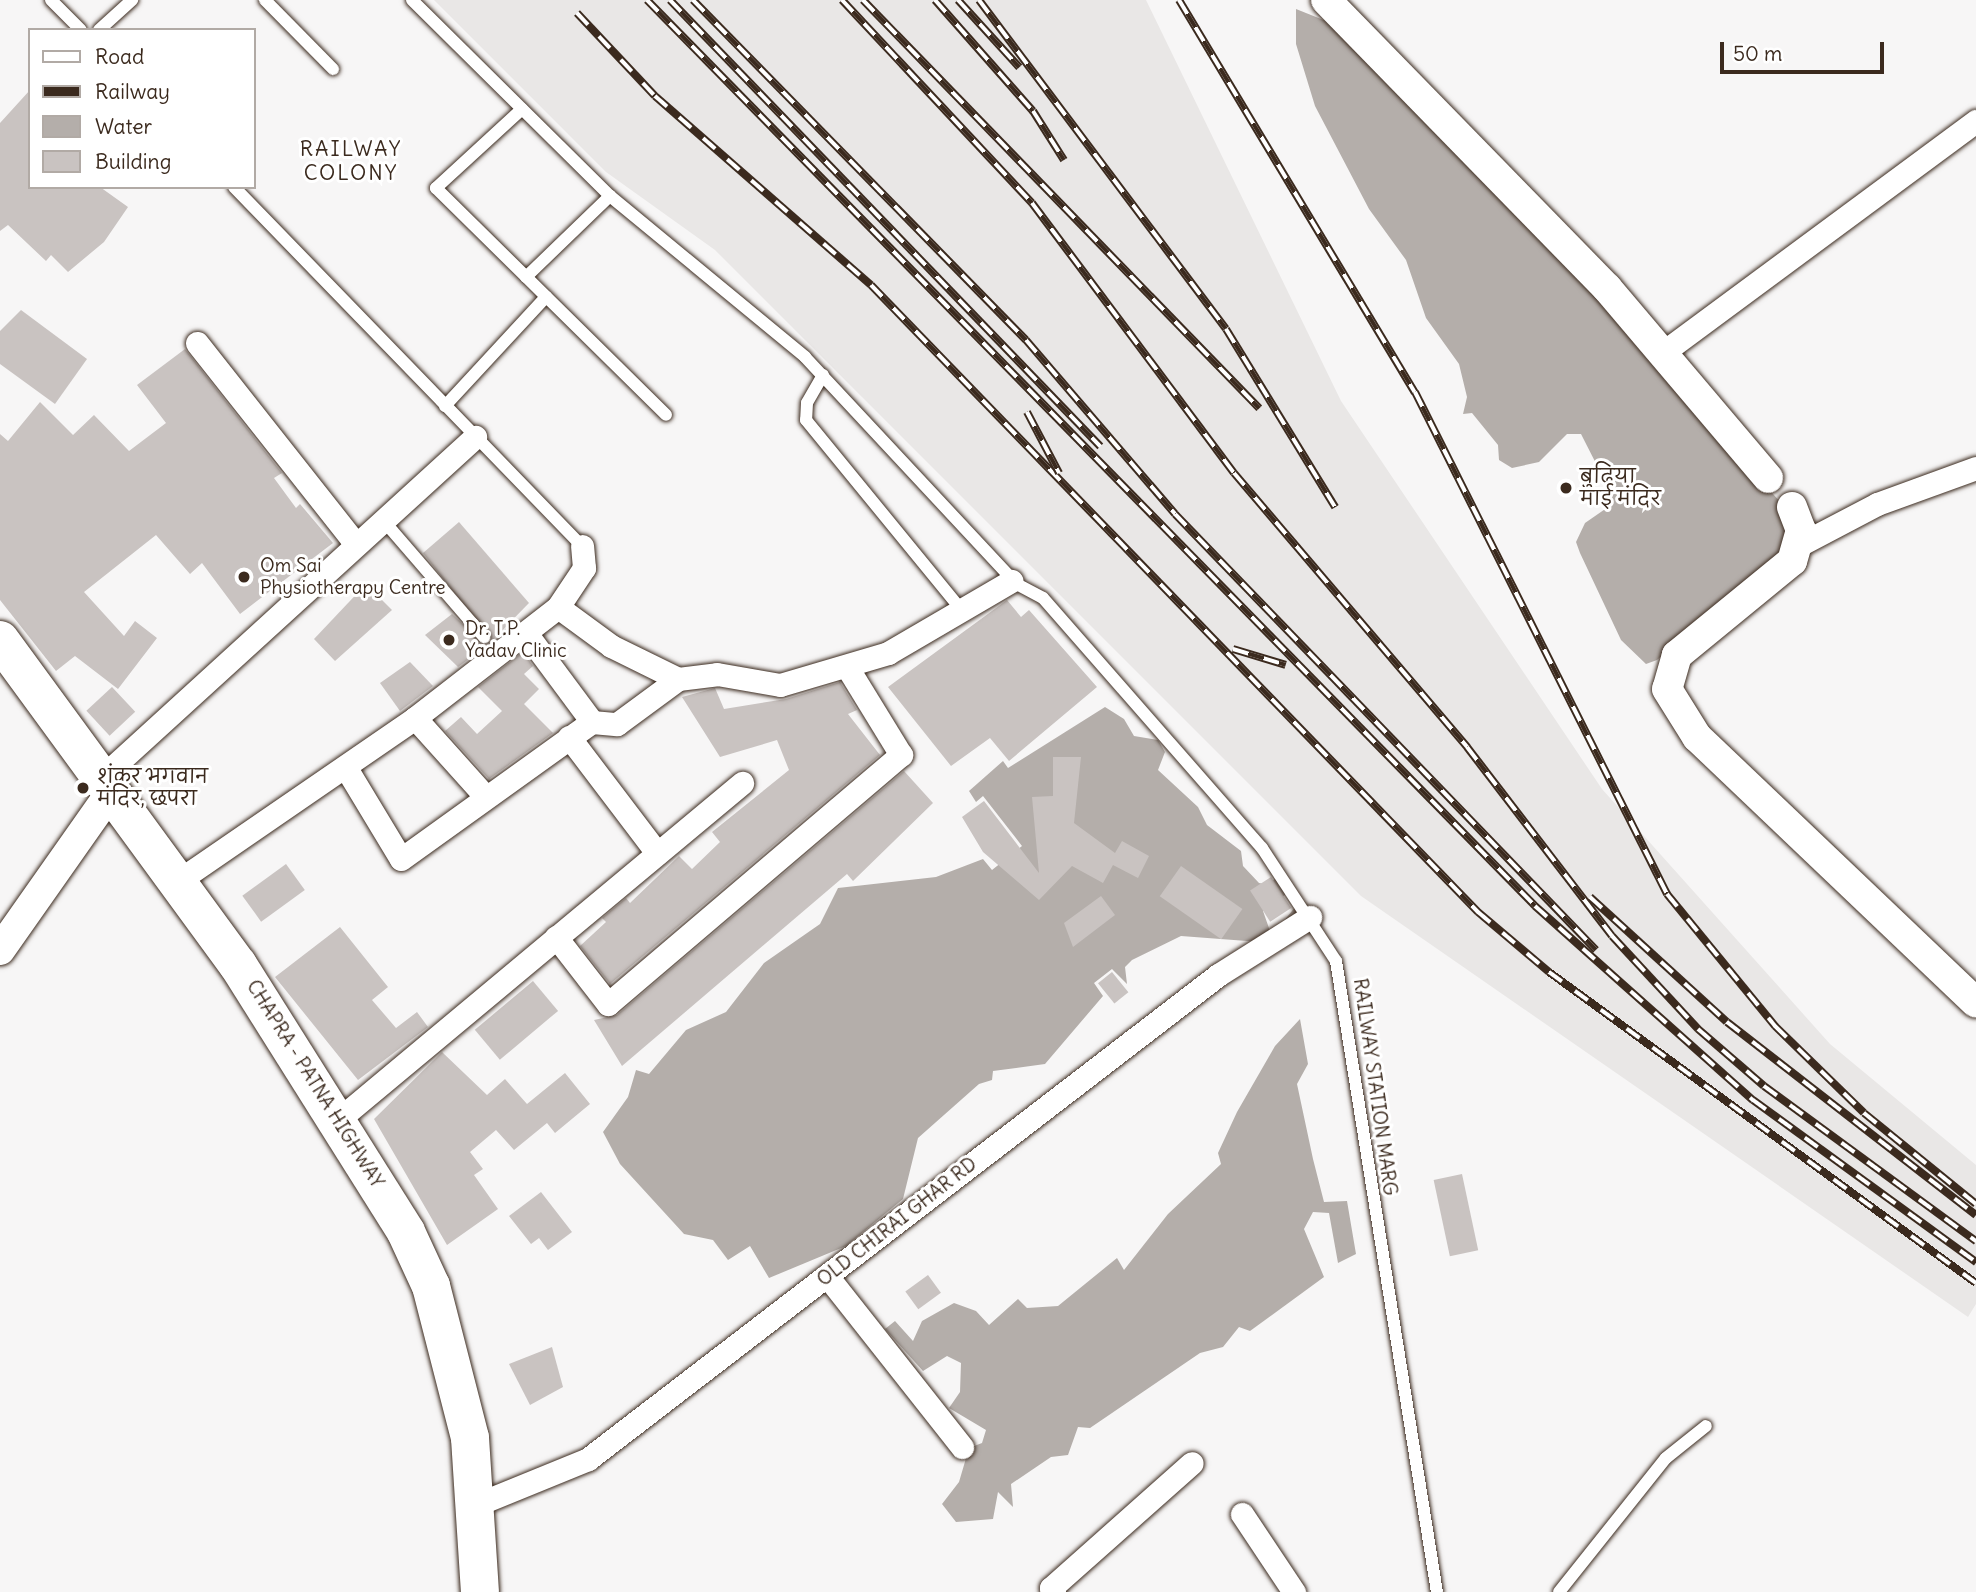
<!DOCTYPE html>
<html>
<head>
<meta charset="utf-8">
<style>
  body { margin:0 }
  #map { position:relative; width:1976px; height:1592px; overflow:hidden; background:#f7f6f6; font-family:Delius,"Playpen Sans Deva",sans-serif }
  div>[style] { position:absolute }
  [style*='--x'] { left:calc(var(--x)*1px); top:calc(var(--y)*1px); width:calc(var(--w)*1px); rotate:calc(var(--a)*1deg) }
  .built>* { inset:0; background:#e9e7e6 }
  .water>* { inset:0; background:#b4aeaa }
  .building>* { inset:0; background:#c9c3c1; transform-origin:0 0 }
  .roads { filter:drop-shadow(0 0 2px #3b2a1e) drop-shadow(0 0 2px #3b2a1e) }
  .service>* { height:12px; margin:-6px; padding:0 6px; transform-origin:6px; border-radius:6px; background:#fff }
  .minor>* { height:23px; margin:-11.5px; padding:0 11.5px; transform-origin:11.5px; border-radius:11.5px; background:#fff }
  .tertiary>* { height:30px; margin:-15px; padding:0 15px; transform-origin:15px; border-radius:15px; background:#fff }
  .trunk>* { height:38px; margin:-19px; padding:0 19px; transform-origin:19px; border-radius:19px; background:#fff }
  .rail>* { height:8px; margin-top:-4px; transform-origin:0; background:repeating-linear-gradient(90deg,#fff 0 16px,#3b2a1e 0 32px); box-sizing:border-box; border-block:2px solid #3b2a1e }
  .dots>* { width:19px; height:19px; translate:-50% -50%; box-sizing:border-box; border:4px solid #fff; border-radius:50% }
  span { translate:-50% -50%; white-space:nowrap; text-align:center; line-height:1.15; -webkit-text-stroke:6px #fff; paint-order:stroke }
  .poi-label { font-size:19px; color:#3b2a1e }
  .left { translate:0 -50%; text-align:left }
  .street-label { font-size:19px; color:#3b2a1e }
  .neighbourhood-label { font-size:21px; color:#3b2a1e; letter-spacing:2px }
  .legend { position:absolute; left:28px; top:28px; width:228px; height:161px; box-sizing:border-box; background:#fff; border:2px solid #b1aaa5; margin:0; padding:9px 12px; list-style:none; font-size:21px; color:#3b2a1e }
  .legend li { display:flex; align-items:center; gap:14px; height:35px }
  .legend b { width:35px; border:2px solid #b1aaa5 }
  .scale { position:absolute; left:1720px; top:42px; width:164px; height:32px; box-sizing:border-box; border:4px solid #3b2a1e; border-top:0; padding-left:9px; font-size:21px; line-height:24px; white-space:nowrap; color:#3b2a1e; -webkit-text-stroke:5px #fff; paint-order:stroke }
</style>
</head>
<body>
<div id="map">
  <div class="built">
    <div style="clip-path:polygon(434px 0,1146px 0,1341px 401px,1602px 789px,1830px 1044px,1976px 1165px,1976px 1304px,1968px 1317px,1361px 896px,715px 250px,606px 172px)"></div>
  </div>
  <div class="water">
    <div style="clip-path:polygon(1296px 9px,1326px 21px,1491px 180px,1791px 514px,1791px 551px,1657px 660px,1646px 664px,1621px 640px,1580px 553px,1576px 542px,1585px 523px,1611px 505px,1611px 493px,1581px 434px,1567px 434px,1539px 462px,1512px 468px,1499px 460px,1498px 445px,1472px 413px,1463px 414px,1467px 397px,1459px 364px,1426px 318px,1406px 260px,1369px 209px,1315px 106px,1296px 44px)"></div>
    <div style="clip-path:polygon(1105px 707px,1124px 719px,1134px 736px,1158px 740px,1165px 752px,1158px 770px,1198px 807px,1207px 825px,1241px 851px,1243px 866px,1259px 883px,1269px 885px,1279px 874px,1304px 909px,1279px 927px,1296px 906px,1286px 894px,1281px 898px,1263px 911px,1270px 931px,1260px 942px,1181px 936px,1132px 960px,1125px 967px,1127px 984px,1112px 969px,1094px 983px,1103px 996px,1045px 1064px,993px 1071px,992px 1080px,979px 1084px,918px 1138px,903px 1199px,846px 1246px,769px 1278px,750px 1246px,728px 1260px,713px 1240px,684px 1234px,620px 1164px,603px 1132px,628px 1097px,636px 1070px,649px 1074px,686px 1030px,726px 1012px,764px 963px,820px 924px,838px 888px,936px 877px,983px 859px,992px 870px,1022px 846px,983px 796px,976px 802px,969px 791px,1003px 761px,1008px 768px)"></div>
    <div style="clip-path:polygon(1300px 1019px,1308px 1064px,1297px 1084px,1313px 1159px,1324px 1202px,1347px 1201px,1356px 1254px,1338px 1263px,1329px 1213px,1313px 1212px,1304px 1229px,1324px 1277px,1250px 1331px,1239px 1327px,1223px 1347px,1200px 1353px,1090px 1428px,1078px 1427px,1068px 1455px,1051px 1457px,1011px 1484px,1013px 1507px,998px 1492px,993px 1519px,956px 1522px,942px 1504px,959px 1482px,969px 1448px,982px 1443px,986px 1430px,949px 1408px,960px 1392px,961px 1363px,947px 1356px,923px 1371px,885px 1329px,895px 1321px,913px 1341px,922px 1321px,954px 1303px,976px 1311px,989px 1325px,1018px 1299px,1027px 1308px,1058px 1306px,1117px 1258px,1124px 1270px,1168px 1214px,1221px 1164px,1218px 1153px,1237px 1112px,1275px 1046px)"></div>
  </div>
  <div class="building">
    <div style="clip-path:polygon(30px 90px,30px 187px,100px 187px,128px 207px,104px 242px,68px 272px,51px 255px,46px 261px,8px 225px,0 231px,0 123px)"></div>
    <div style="clip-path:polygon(21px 310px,87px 359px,55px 404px,0 364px,0 331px)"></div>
    <div style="clip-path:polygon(185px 349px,282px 473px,274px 478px,296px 508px,300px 504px,333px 543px,240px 614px,202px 563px,190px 574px,156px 535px,84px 592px,124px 636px,135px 621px,157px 638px,118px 689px,75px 656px,56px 671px,0 600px,0 434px,8px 441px,40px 402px,73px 435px,94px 415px,129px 451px,166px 423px,137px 385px)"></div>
    <div style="clip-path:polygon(459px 522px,529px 603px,492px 641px,423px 553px)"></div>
    <div style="clip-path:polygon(366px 584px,392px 610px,335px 661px,314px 639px)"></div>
    <div style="clip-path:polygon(1007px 600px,1021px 617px,1029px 610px,1097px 687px,1009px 761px,990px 738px,951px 766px,888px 687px)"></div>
    <div style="clip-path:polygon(452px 614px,486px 646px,458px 667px,425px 635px)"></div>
    <div style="clip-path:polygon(523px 652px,533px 666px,524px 674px,539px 689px,524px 704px,553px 733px,489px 779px,445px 731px,461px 717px,477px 734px,502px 711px,478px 687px)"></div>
    <div style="clip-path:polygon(410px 662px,433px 686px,400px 711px,380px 683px)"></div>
    <div style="clip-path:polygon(840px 682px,857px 710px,848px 714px,880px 755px,610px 984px,580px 946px,606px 922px,602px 918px,626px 898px,630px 903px,679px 856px,692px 869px,720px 842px,712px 832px,789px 770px,777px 740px,720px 757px,682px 697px,715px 688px,724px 709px,786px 699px)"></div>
    <div style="left:112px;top:687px;width:34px;height:35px;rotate:47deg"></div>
    <div style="clip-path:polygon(1053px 757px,1081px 757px,1074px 823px,1115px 853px,1122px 841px,1149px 856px,1138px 878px,1113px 865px,1103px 883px,1072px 866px,1039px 900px,983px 852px,962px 817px,984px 801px,1039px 873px,1032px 797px,1053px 796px)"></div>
    <div style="clip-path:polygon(904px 771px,933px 803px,853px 881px,847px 874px,622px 1066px,594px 1020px,617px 1015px)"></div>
    <div style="left:286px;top:864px;width:32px;height:54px;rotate:54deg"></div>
    <div style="left:1181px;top:866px;width:75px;height:37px;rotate:35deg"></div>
    <div style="left:1271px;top:877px;width:37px;height:25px;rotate:57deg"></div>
    <div style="clip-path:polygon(1101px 896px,1115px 915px,1073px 947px,1064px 923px)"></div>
    <div style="clip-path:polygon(340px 927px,388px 987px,372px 1000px,396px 1028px,417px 1012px,428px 1027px,358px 1080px,275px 977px)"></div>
    <div style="left:1112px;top:972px;width:26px;height:18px;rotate:51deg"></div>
    <div style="left:533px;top:981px;width:39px;height:76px;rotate:50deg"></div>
    <div style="clip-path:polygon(442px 1052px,487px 1095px,505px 1079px,527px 1104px,565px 1073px,590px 1104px,555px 1133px,547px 1123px,514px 1150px,496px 1130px,470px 1152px,483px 1169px,474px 1175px,498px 1209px,447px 1245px,374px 1119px)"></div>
    <div style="left:1462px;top:1174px;width:78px;height:29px;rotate:78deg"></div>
    <div style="clip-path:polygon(541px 1192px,572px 1232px,548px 1250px,539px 1238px,531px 1244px,509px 1216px)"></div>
    <div style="left:928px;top:1275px;width:22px;height:28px;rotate:54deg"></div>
    <div style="clip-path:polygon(552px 1347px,563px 1387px,530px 1405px,509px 1364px)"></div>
  </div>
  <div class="roads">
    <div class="service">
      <div style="--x:51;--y:0;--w:42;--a:45"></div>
      <div style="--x:265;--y:0;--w:97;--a:45.4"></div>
      <div style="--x:412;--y:0;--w:279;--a:44.7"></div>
      <div style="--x:610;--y:196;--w:253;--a:39.5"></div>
      <div style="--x:805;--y:357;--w:306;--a:47"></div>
      <div style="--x:99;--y:30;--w:45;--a:-42.3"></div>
      <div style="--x:522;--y:109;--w:117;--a:137.4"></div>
      <div style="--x:436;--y:188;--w:323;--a:44.6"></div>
      <div style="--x:234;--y:187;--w:500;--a:45.9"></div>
      <div style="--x:526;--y:277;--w:117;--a:-44"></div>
      <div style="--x:823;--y:375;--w:32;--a:120"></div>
      <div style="--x:807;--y:403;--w:17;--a:93"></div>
      <div style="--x:806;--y:420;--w:243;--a:50.7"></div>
      <div style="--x:445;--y:406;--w:149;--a:-47.2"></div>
      <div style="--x:383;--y:520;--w:155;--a:49.2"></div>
      <div style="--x:1011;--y:581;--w:36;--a:28"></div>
      <div style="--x:1043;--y:598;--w:332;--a:48.8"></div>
      <div style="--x:1262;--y:848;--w:135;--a:56.8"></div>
      <div style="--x:1336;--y:961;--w:639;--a:80.91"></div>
      <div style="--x:1559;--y:1592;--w:171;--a:-51.4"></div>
      <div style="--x:1666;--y:1458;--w:51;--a:-38.7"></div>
    </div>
    <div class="minor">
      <div style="--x:197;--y:343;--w:255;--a:51.7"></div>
      <div style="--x:1661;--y:354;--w:392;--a:-36.5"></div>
      <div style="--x:1799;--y:545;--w:88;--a:-27.7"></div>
      <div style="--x:1877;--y:504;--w:105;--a:-20"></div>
      <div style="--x:558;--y:607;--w:66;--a:36.3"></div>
      <div style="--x:611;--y:646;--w:75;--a:26.2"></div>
      <div style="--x:678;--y:679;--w:39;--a:-7"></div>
      <div style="--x:717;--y:674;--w:64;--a:9.9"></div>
      <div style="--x:780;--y:685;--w:113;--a:-16.5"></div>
      <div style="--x:888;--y:653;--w:143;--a:-30.3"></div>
      <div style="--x:526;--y:633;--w:111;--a:53.4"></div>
      <div style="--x:415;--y:718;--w:106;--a:48.1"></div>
      <div style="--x:569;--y:737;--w:146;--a:52.8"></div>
      <div style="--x:346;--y:768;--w:106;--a:58.9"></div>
      <div style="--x:401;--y:859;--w:235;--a:-35.7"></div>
      <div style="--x:592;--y:722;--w:25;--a:5"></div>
      <div style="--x:617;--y:724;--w:76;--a:-36.4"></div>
      <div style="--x:102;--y:777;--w:505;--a:-42.35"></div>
      <div style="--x:178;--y:881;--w:288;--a:-34.5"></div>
      <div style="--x:415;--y:718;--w:181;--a:-37.8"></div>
      <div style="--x:558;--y:607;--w:47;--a:-56.3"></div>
      <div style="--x:584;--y:568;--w:22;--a:-95"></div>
      <div style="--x:556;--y:937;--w:85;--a:52.2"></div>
      <div style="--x:608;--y:1004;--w:385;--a:-40.4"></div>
      <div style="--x:901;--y:755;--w:100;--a:-121.5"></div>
      <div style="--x:339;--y:1119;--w:525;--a:-39.82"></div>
      <div style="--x:827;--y:1276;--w:218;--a:51.7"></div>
      <div style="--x:473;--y:1506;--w:124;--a:-22.2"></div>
      <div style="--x:588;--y:1459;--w:794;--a:-37.53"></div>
      <div style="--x:1218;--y:975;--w:109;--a:-32.2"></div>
      <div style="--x:1242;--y:1514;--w:94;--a:56.3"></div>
      <div style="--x:1054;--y:1592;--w:5;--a:-127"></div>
      <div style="--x:1051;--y:1588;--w:188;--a:-41.6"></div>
    </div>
    <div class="tertiary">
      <div style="--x:1326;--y:0;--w:402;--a:45.7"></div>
      <div style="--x:1607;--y:288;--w:249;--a:49.7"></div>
      <div style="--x:1792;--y:507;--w:25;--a:69"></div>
      <div style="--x:1801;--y:530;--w:32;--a:106"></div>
      <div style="--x:1792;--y:561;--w:149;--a:140.7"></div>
      <div style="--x:1677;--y:655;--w:35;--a:106"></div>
      <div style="--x:1667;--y:689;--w:57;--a:58"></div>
      <div style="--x:1697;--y:737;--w:385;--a:43.6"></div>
      <div style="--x:0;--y:950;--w:193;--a:-54.9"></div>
    </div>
    <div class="trunk">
      <div style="--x:0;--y:640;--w:403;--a:53.8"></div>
      <div style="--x:238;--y:965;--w:315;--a:57.8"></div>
      <div style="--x:406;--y:1232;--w:60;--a:65.2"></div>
      <div style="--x:431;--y:1286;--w:157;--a:75.6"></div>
      <div style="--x:470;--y:1438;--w:154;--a:86.3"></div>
    </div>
  </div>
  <div class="rail">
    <div style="--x:647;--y:0;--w:1269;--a:45.57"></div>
    <div style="--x:1535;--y:906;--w:292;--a:41.7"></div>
    <div style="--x:1753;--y:1100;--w:276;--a:36"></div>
    <div style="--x:670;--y:0;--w:620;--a:46.05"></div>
    <div style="--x:693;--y:0;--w:476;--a:45.6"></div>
    <div style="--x:1026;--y:340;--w:229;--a:49.4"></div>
    <div style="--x:1175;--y:514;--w:606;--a:46"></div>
    <div style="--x:842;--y:0;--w:278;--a:46.9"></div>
    <div style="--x:1032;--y:203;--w:337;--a:53.2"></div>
    <div style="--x:1234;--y:473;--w:360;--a:49.6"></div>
    <div style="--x:1467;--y:747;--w:238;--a:52.5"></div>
    <div style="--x:1612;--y:936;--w:127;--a:47.2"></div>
    <div style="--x:1698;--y:1029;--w:87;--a:40.8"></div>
    <div style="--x:1764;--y:1086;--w:263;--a:36.2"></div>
    <div style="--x:863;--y:0;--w:569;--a:45.86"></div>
    <div style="--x:935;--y:0;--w:148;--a:48.6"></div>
    <div style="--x:1033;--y:111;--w:58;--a:57.7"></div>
    <div style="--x:958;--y:0;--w:91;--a:47.7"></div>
    <div style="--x:979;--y:0;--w:411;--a:53.1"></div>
    <div style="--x:1226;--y:329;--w:209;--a:58.5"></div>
    <div style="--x:1179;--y:0;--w:458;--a:59"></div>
    <div style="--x:1415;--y:392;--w:562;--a:63.34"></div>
    <div style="--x:1667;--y:894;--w:171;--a:50.7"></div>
    <div style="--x:1775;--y:1026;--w:124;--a:44.3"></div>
    <div style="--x:1864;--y:1113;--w:144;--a:39.1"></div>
    <div style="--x:577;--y:13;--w:114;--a:46.8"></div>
    <div style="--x:655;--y:96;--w:287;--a:41.2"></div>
    <div style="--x:871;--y:285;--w:873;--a:45.93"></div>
    <div style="--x:1478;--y:912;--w:93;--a:40.2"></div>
    <div style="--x:1549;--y:972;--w:528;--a:36.07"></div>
    <div style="--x:1027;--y:412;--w:69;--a:62.3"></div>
    <div style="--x:1233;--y:649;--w:55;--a:16.8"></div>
    <div style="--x:1590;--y:897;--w:185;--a:42.4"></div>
    <div style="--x:1727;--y:1022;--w:315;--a:37.8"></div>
  </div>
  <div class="dots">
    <div style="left:1566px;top:488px;background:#3b2a1e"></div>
    <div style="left:244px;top:577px;background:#3b2a1e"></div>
    <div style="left:449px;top:640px;background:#3b2a1e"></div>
    <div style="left:83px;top:788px;background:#3b2a1e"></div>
  </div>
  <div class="poi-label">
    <span class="left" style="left:1580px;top:488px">बुढ़िया<br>माई मंदिर</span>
    <span class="left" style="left:260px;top:577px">Om Sai<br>Physiotherapy Centre</span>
    <span class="left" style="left:465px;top:640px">Dr. T.P.<br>Yadav Clinic</span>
    <span class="left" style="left:97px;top:788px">शंकर भगवान<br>मंदिर, छपरा</span>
  </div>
  <div class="street-label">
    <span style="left:315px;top:1084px;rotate:58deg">CHAPRA - PATNA HIGHWAY</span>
    <span style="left:1375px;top:1087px;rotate:82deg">RAILWAY STATION MARG</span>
    <span style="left:897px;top:1222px;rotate:-38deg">OLD CHIRAI GHAR RD</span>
  </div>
  <div class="neighbourhood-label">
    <span style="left:351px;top:161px">RAILWAY<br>COLONY</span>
  </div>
  <ul class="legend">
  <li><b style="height:9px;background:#fff"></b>Road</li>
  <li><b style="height:9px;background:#3b2a1e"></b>Railway</li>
  <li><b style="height:19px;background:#b4aeaa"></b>Water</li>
  <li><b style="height:19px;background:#c9c3c1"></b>Building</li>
  </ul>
  <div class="scale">50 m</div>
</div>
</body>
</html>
